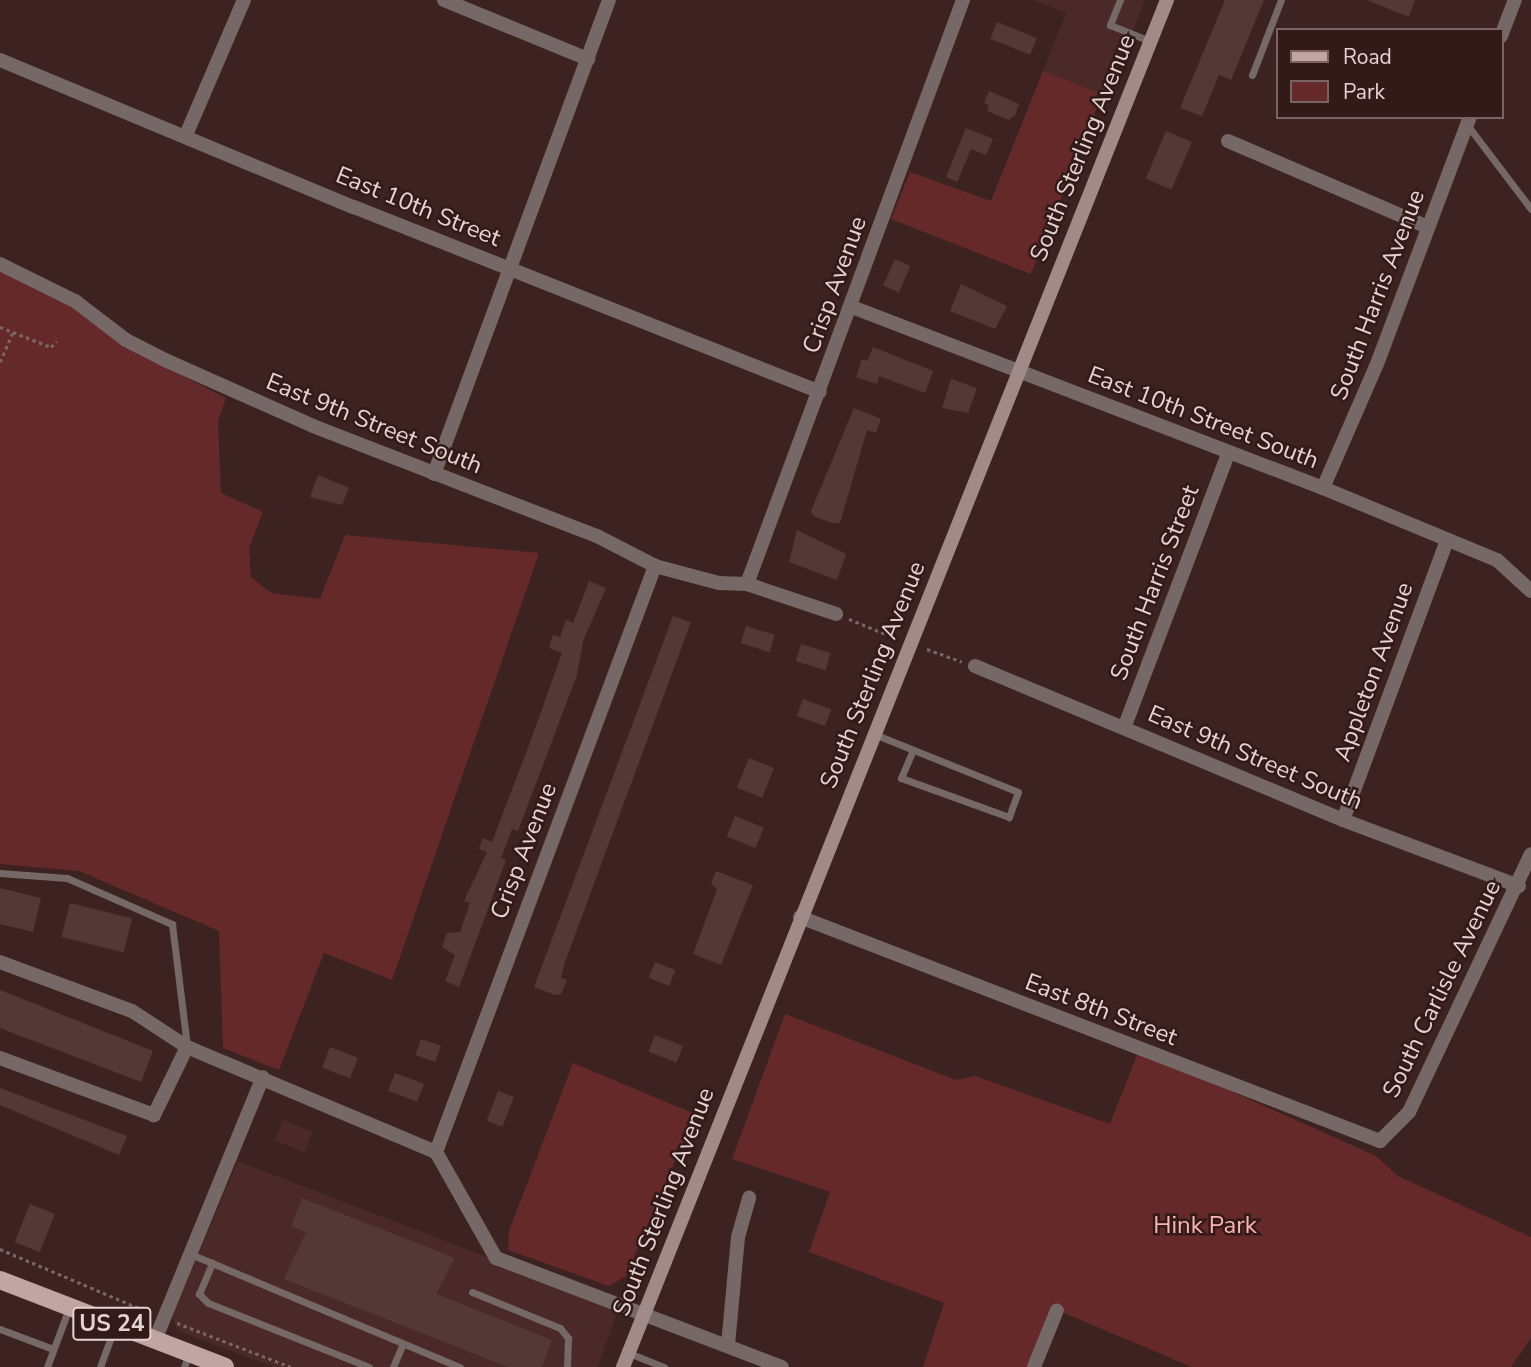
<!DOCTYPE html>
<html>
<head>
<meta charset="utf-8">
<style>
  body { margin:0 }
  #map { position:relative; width:1531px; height:1367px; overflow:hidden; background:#3c2322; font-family:"Nunito Sans",sans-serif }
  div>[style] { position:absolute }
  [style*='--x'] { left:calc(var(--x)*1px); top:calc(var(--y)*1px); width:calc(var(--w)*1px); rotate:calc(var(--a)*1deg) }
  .built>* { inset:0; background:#4a2928; transform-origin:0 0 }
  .green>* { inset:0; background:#652929 }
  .building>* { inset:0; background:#533836; transform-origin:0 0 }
  .path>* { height:2.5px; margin-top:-1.25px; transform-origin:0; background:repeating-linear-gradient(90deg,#7c6665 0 3.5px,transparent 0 7px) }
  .lane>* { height:7px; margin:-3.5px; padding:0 3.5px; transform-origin:3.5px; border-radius:3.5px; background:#766867 }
  .street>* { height:14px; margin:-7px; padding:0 7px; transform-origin:7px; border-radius:7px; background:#766867 }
  .secondary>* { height:14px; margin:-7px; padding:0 7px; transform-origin:7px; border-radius:7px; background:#a08b89 }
  .primary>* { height:18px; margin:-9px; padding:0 9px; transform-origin:9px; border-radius:9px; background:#c1a5a3 }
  span { translate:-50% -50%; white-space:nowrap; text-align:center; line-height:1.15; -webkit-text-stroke:5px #321a19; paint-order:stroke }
  .shield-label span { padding:2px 5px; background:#321a19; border:2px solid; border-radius:5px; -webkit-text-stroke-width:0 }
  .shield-label { font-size:23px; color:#e5d3d2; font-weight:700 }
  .street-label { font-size:24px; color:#e5d3d2 }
  .park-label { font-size:24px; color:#fbb4b0 }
  .legend { position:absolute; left:1276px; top:28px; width:228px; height:91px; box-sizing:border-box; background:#321a19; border:2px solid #7a6463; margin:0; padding:9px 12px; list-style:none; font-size:21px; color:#e5d3d2 }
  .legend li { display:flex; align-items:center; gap:14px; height:35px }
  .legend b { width:35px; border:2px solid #7a6463 }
</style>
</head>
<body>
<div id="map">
  <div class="built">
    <div style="clip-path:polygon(1033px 0,1145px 0,1107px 96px,1043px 71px,1066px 13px)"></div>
    <div style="left:283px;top:1120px;width:32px;height:22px;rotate:22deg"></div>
    <div style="clip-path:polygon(238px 1161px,604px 1302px,616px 1316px,598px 1367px,274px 1367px,178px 1331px,172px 1316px)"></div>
  </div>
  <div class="green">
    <div style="clip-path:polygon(1043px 71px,1102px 94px,1031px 274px,891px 219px,910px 172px,991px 201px)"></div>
    <div style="clip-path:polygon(0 271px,75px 306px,136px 352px,226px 398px,218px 421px,221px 493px,263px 512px,249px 548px,251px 577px,271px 593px,320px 599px,345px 535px,539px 553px,392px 980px,324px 953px,279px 1070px,223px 1048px,219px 931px,79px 871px,0 864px)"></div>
    <div style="clip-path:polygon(785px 1014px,956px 1080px,975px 1076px,1110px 1124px,1139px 1050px,1376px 1156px,1398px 1176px,1531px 1237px,1531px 1338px,1511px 1367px,1192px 1367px,1057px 1310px,1034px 1367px,923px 1367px,944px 1303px,809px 1252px,830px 1192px,732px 1159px)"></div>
    <div style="clip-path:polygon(573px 1063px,695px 1114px,626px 1276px,609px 1286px,508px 1250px,509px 1231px)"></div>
  </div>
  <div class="building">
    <div style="clip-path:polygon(1225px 0,1264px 0,1231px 80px,1219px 75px,1202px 116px,1180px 108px)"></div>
    <div style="clip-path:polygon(1367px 0,1415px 0,1409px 17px)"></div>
    <div style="left:997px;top:22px;width:43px;height:18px;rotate:22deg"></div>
    <div style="clip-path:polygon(989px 91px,1019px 104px,1015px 115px,1009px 120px,987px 111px,989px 105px,984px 103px)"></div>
    <div style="clip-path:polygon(966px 128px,993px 139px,986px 155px,971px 149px,957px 182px,946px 177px)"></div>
    <div style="left:1166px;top:131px;width:28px;height:52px;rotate:23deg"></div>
    <div style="left:895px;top:259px;width:17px;height:29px;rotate:24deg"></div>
    <div style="clip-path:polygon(961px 284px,1007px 306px,995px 329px,950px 311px)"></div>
    <div style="clip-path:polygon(873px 347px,933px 371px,925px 393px,879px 376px,877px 384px,856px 377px,862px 359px,867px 361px)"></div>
    <div style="clip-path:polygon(951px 379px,977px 388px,968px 413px,942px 408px)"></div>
    <div style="clip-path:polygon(854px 408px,881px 419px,876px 433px,867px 430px,840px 523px,832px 523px,813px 516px,811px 511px)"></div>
    <div style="clip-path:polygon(318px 475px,349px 488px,342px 505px,310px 497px)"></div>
    <div style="clip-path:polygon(797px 530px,846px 554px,837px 580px,789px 562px)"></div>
    <div style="clip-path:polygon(589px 581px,606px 588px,583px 641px,577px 675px,518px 831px,512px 829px,501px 858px,506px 860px,459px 987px,445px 981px,455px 955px,442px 947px,447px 933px,460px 932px,470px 903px,464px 901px,487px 852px,479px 849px,483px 838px,492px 842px,529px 745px,562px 653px,549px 648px,553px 635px,560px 637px,566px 620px,573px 623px)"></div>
    <div style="clip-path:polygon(673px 616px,691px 622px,565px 962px,561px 978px,567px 980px,561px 994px,555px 995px,534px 987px)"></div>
    <div style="left:746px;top:626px;width:30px;height:18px;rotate:17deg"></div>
    <div style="left:801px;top:644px;width:31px;height:18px;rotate:17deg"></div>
    <div style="left:803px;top:699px;width:30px;height:18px;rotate:20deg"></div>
    <div style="left:749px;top:758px;width:27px;height:32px;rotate:22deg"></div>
    <div style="left:735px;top:816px;width:31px;height:22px;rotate:22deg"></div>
    <div style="clip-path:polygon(716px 871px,753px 885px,721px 965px,693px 954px,717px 889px,711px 883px)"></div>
    <div style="clip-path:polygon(0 888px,41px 898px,33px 932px,0 924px)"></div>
    <div style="left:70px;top:903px;width:64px;height:35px;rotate:14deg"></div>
    <div style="left:655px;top:962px;width:22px;height:17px;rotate:22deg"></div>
    <div style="clip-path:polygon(0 990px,153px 1051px,141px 1082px,0 1028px)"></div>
    <div style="left:655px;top:1035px;width:30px;height:18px;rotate:21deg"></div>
    <div style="left:421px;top:1039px;width:21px;height:17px;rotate:19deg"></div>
    <div style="left:330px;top:1047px;width:30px;height:22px;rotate:21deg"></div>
    <div style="left:395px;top:1073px;width:31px;height:19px;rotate:21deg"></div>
    <div style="clip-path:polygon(0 1088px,127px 1136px,119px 1155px,0 1105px)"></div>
    <div style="left:498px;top:1091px;width:17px;height:32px;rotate:21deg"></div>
    <div style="clip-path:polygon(302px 1198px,455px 1258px,436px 1294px,552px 1340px,542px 1367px,508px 1367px,284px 1279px,306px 1232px,291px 1226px)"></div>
    <div style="left:30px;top:1204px;width:27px;height:41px;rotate:22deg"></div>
  </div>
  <div class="path">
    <div style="--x:0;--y:327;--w:14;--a:21"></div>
    <div style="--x:0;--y:362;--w:33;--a:-67"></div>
    <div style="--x:13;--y:332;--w:41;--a:21.5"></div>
    <div style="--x:51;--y:347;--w:8;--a:-45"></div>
    <div style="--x:849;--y:619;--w:42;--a:22.3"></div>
    <div style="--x:927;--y:649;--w:37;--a:20"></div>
    <div style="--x:0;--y:1249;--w:164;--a:23"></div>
    <div style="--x:177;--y:1323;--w:122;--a:21.1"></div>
  </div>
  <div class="lane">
    <div style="--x:1120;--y:0;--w:27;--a:112"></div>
    <div style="--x:1110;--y:25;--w:43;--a:21.8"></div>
    <div style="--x:1252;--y:75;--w:80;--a:-68.9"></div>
    <div style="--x:1468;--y:126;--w:104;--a:52.8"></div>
    <div style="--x:874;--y:734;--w:155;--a:21.9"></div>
    <div style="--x:1018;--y:792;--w:27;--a:110"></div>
    <div style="--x:1009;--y:817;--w:115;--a:-160.1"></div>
    <div style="--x:901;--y:778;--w:30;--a:-67"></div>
    <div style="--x:0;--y:873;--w:67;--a:4.3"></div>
    <div style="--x:67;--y:878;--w:115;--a:23.7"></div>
    <div style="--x:172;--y:924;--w:124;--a:83"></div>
    <div style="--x:190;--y:1254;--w:24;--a:22"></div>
    <div style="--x:472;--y:1292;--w:95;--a:22.2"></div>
    <div style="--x:560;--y:1328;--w:13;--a:51"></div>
    <div style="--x:568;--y:1338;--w:29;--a:92"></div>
    <div style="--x:0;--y:1329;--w:57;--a:20.7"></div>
    <div style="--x:629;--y:1353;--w:38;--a:22"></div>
    <div style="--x:47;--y:1367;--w:63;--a:-69.6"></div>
    <div style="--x:100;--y:1367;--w:44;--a:-69.9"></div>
    <div style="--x:184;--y:1367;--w:14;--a:-69"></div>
    <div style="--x:369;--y:1367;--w:173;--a:-158.3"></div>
    <div style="--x:208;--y:1303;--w:13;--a:-135"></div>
    <div style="--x:199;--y:1294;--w:34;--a:-67"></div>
    <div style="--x:212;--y:1263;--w:269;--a:22.8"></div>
    <div style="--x:393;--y:1367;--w:25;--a:-67"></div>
  </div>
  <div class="street">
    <div style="--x:444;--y:0;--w:156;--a:22.3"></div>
    <div style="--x:1501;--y:36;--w:39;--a:-69"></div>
    <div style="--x:0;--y:60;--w:383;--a:22.6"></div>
    <div style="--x:354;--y:207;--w:501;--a:21.65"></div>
    <div style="--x:186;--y:135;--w:147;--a:-66.8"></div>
    <div style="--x:1228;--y:141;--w:218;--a:23.3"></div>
    <div style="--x:0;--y:264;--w:84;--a:26.3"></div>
    <div style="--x:75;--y:301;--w:64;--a:37.4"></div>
    <div style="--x:126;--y:340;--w:44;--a:27.1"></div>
    <div style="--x:165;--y:360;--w:162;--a:24"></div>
    <div style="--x:313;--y:426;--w:305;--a:21.2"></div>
    <div style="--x:597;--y:536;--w:65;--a:27.3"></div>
    <div style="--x:655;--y:566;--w:66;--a:14.9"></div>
    <div style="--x:719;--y:583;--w:28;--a:2"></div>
    <div style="--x:747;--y:584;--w:94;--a:18.6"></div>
    <div style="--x:852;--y:307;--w:505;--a:21.02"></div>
    <div style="--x:1323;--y:488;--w:188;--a:22.5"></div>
    <div style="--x:1497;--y:560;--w:46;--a:42.4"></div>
    <div style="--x:434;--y:474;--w:505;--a:-69.74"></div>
    <div style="--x:1323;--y:488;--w:135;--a:-66.5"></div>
    <div style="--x:1377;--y:364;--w:264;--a:-69.4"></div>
    <div style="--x:747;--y:584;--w:623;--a:-69.7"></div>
    <div style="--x:975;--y:666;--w:399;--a:22.7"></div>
    <div style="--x:1343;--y:820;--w:188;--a:20.6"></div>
    <div style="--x:1124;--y:728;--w:293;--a:-69.2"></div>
    <div style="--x:1343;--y:820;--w:299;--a:-69.6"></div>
    <div style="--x:800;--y:917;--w:622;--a:21.12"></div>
    <div style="--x:1380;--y:1141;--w:41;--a:-45"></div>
    <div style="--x:1409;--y:1112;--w:285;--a:-64.7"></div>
    <div style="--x:0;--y:962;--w:141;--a:20.4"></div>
    <div style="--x:132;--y:1011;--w:66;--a:33.2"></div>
    <div style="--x:187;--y:1047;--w:76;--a:115.9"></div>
    <div style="--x:154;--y:1115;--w:164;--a:-159.7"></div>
    <div style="--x:187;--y:1047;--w:270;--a:22.9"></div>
    <div style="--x:436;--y:1152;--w:122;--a:60.5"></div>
    <div style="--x:496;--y:1258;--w:306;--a:20.9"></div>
    <div style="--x:436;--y:1152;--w:626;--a:-69.51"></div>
    <div style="--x:155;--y:1340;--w:284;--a:-67.7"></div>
    <div style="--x:728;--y:1345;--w:108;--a:-84.7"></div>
    <div style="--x:738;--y:1237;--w:41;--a:-74.2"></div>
    <div style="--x:1034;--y:1367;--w:61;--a:-68"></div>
  </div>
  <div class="secondary">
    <div style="--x:623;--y:1367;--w:1471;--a:-68.3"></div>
  </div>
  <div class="primary">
    <div style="--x:0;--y:1280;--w:241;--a:21.1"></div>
  </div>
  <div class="shield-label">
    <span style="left:112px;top:1324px">US 24</span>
  </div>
  <div class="street-label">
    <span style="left:1083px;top:148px;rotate:-68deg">South Sterling Avenue</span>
    <span style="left:418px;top:207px;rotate:22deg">East 10th Street</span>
    <span style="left:835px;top:285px;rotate:-70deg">Crisp Avenue</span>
    <span style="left:1378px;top:295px;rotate:-69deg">South Harris Avenue</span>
    <span style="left:1203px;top:418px;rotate:21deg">East 10th Street South</span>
    <span style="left:374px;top:424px;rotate:22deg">East 9th Street South</span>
    <span style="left:1155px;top:583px;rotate:-69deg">South Harris Street</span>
    <span style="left:1374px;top:672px;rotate:-70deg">Appleton Avenue</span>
    <span style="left:873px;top:675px;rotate:-68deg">South Sterling Avenue</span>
    <span style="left:1255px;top:758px;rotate:23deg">East 9th Street South</span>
    <span style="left:524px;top:851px;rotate:-69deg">Crisp Avenue</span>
    <span style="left:1442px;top:989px;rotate:-64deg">South Carlisle Avenue</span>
    <span style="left:1101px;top:1010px;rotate:21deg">East 8th Street</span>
    <span style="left:664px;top:1202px;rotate:-69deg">South Sterling Avenue</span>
  </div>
  <div class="park-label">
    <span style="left:1205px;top:1226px">Hink Park</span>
  </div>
  <ul class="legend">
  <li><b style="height:9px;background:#c1a5a3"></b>Road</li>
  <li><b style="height:19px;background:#652929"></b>Park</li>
  </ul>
</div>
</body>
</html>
